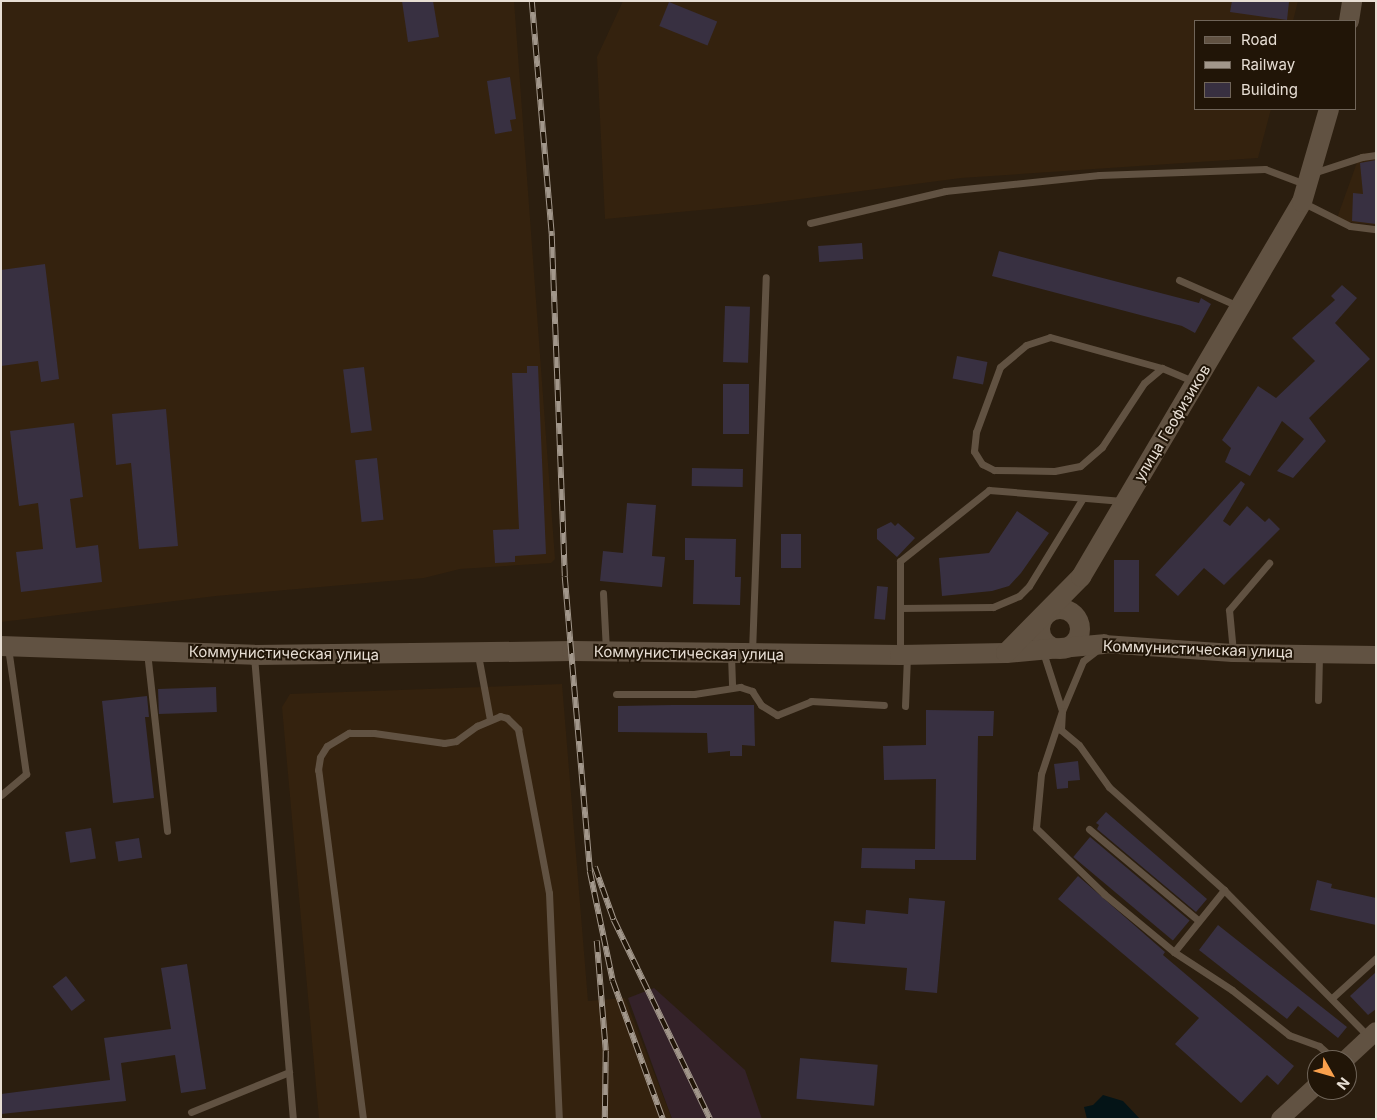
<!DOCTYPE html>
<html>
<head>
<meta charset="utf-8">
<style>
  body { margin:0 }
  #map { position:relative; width:1377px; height:1120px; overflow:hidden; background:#2b1e0f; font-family:Inter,sans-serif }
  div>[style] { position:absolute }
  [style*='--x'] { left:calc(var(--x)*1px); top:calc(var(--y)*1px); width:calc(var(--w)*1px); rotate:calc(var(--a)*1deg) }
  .commercial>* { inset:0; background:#342229 }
  .built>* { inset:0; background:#34220e }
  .water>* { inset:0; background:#041417 }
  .building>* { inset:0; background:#383041; transform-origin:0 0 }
  .service>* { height:7px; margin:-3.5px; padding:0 3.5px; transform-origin:3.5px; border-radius:3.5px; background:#615242 }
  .tertiary>* { height:18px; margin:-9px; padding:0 9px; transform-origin:9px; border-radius:9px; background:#615242 }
  .secondary>* { height:20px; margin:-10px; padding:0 10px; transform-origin:10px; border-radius:10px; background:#615242 }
  .secondary>.ring { margin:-10px; padding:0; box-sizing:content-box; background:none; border:20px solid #615242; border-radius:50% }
  .rail>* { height:5.5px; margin-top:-2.75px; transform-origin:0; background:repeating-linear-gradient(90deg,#211507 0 11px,#a2978b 0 22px); box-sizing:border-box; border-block:1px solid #a2978b }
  span { translate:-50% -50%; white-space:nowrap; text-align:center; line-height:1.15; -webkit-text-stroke:4px #211507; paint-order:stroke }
  .street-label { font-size:15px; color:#e7ded4 }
  .frame { position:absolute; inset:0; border:2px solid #e7ded4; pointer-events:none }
  .legend { position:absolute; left:1194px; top:20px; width:162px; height:90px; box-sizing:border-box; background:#211507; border:1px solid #706559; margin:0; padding:6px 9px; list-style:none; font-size:15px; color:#e7ded4 }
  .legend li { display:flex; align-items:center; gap:10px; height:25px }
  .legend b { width:25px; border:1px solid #706559 }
  .north { position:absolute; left:1307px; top:1050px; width:50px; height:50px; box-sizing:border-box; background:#211507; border:1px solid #706559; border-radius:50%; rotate:128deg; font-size:14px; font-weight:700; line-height:20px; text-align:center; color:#e7ded4 }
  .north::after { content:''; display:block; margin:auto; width:18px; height:22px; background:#f9a04d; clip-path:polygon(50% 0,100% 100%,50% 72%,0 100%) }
</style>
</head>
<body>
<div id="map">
  <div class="commercial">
    <div style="clip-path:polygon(654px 988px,745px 1070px,762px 1119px,672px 1119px,628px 998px)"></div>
  </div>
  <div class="built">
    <div style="clip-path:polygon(1px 1px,514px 1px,555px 559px,551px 563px,460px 569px,424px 578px,216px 596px,1px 622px)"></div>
    <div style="clip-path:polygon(623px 1px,1298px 1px,1293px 21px,1196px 21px,1196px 109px,1271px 109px,1258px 158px,961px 178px,754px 205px,605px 219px,597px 57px)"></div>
    <div style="clip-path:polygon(1376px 153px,1376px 225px,1336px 221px,1360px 154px)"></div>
    <div style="clip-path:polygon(562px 684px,588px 1001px,625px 998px,672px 1119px,319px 1119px,282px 707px,290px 694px)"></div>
  </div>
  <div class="water">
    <div style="clip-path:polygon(1103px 1095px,1123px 1101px,1140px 1119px,1087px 1119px,1084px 1107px,1093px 1105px)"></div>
  </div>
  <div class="building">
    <div style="clip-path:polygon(402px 1px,433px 1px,439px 37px,408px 42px)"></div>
    <div style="clip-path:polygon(1232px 1px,1289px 2px,1287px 20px,1230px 12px)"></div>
    <div style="left:669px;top:2px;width:52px;height:26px;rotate:22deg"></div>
    <div style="clip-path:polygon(510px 77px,516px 119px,510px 120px,512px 131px,495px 134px,487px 81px)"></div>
    <div style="clip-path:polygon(1376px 160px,1376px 224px,1352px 221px,1353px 193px,1363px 194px,1360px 163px)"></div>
    <div style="left:862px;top:243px;width:16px;height:44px;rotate:86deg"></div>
    <div style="clip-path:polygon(999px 251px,1199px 303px,1201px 298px,1211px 304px,1195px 333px,1182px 326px,992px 276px)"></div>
    <div style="clip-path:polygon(45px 264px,59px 379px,41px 382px,38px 361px,1px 366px,1px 270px)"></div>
    <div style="clip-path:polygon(1342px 285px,1357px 298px,1335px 323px,1370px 359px,1309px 418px,1326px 441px,1293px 478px,1277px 471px,1304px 439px,1282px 421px,1250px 476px,1225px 462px,1231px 448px,1222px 440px,1258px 386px,1276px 398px,1315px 361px,1292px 338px,1335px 300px,1331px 296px)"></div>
    <div style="left:725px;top:306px;width:25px;height:56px;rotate:2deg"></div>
    <div style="left:957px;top:356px;width:31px;height:23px;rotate:11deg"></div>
    <div style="clip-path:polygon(527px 366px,538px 366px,546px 554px,515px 556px,515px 562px,495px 563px,493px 530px,519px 529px,512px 373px,527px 373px)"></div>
    <div style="left:364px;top:367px;width:64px;height:21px;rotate:83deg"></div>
    <div style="left:723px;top:384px;width:26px;height:50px"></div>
    <div style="clip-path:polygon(166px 409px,178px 546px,139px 549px,131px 463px,116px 465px,112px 414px)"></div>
    <div style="clip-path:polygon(74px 423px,83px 497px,70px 499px,76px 548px,98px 545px,102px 582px,21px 592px,16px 552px,43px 549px,38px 503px,19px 506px,10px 431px)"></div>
    <div style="left:377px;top:458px;width:62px;height:22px;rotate:84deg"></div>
    <div style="left:692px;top:468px;width:51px;height:18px;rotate:1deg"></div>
    <div style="clip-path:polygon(1241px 481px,1245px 484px,1223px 521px,1230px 526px,1247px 506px,1265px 522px,1269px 518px,1280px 529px,1224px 585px,1204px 568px,1178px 596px,1155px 575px)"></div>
    <div style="clip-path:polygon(627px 503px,656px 505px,652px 556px,665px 557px,662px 587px,600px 581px,603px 551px,623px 553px)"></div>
    <div style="clip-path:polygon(1017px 511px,1049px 533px,1021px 573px,1009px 586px,992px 591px,942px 596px,939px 558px,989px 553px)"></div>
    <div style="clip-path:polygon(891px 522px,895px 526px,898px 523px,915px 538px,897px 557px,877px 539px,877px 529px)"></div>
    <div style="left:781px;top:534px;width:20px;height:34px"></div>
    <div style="clip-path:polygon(685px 538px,736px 539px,735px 577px,741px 577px,740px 605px,693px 604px,694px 560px,685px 560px)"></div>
    <div style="left:1114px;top:560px;width:25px;height:52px"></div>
    <div style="left:877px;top:586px;width:11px;height:33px;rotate:5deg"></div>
    <div style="left:216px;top:687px;width:25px;height:58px;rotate:88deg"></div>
    <div style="clip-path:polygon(147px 696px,149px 717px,145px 717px,154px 798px,113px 803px,102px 701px)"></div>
    <div style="clip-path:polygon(673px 705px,754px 705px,755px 746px,742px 745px,742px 756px,730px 756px,730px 751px,708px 753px,707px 733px,618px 732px,618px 706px)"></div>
    <div style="clip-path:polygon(926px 710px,994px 711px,993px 736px,978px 736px,976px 860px,915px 860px,915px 869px,861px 868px,862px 848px,935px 849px,936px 779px,884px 780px,883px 746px,926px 745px)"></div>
    <div style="clip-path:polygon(1078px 761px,1080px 780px,1068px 781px,1068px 788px,1057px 789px,1054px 764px)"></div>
    <div style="clip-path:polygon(1106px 812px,1207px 899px,1196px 912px,1097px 829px,1099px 825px,1096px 823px)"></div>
    <div style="left:91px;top:828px;width:31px;height:26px;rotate:81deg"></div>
    <div style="left:1090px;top:837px;width:130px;height:26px;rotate:40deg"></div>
    <div style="left:139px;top:838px;width:20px;height:24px;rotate:81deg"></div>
    <div style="clip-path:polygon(1078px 876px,1165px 952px,1163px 955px,1294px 1066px,1278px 1085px,1267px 1075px,1241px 1103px,1175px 1044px,1199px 1018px,1058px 899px)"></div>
    <div style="clip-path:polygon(1317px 880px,1332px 884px,1331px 888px,1376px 898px,1376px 925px,1310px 910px)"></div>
    <div style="clip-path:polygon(909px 898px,945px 901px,937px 993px,905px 990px,907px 968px,831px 962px,834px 921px,865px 924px,866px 910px,908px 914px)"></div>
    <div style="clip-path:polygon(1218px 925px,1347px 1027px,1338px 1038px,1298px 1006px,1287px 1019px,1199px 950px)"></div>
    <div style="clip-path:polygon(187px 964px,206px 1089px,181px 1093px,175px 1055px,121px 1063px,126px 1101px,1px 1114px,1px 1094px,110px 1080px,104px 1038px,171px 1029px,161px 968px)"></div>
    <div style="clip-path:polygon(1376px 972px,1376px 1009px,1368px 1015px,1350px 996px)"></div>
    <div style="left:66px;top:976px;width:31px;height:17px;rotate:52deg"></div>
    <div style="left:800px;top:1058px;width:78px;height:41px;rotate:5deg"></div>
  </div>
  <div class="service">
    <div style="--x:1313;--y:173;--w:52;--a:-18.1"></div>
    <div style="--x:1362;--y:157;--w:14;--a:-8"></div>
    <div style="--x:1304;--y:203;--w:51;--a:26.6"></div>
    <div style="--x:1350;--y:226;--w:26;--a:7"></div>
    <div style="--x:810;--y:223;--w:139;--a:-13.3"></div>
    <div style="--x:945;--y:191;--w:155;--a:-5.9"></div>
    <div style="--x:1099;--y:175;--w:166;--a:-2.1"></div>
    <div style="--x:1265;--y:169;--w:43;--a:20.6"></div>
    <div style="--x:1179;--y:280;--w:64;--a:23.8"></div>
    <div style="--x:1162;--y:368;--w:23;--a:140"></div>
    <div style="--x:1144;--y:383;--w:77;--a:123.3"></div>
    <div style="--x:1102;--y:447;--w:29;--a:139"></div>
    <div style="--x:1080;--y:466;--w:26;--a:169"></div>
    <div style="--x:1054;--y:471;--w:60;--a:-179"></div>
    <div style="--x:994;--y:470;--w:13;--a:-153"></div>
    <div style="--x:982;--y:464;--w:15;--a:-122"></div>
    <div style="--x:974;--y:451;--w:19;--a:-84"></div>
    <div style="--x:976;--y:432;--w:69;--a:-69.7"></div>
    <div style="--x:1000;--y:367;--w:34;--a:-40"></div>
    <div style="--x:1026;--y:345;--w:25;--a:-18"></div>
    <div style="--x:1050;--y:337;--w:116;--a:15.5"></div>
    <div style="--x:1162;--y:368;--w:36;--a:23"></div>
    <div style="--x:603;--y:593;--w:57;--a:87"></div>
    <div style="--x:900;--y:608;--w:93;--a:-0.6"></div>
    <div style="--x:993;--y:607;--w:28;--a:-23"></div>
    <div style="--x:1019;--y:596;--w:14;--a:-45"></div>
    <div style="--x:1029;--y:586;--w:103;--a:-58.5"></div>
    <div style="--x:1096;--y:651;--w:16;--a:142"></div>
    <div style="--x:1083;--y:661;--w:54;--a:112.8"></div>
    <div style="--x:1062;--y:711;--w:66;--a:108.4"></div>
    <div style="--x:1041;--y:774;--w:54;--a:95.3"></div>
    <div style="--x:1036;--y:828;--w:95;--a:44.1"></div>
    <div style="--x:1104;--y:894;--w:91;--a:39.6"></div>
    <div style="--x:1174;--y:952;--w:69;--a:33.2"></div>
    <div style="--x:1232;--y:990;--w:73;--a:38.3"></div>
    <div style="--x:1289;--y:1035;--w:32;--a:20"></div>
    <div style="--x:1319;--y:1046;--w:21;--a:41"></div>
    <div style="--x:147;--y:652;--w:180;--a:83.6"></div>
    <div style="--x:752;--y:652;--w:375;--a:-87.9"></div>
    <div style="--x:900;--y:652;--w:91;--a:-90"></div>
    <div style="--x:900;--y:561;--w:114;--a:-38.6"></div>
    <div style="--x:989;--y:490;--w:134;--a:4.7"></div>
    <div style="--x:1043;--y:652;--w:62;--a:72.1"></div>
    <div style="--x:1062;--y:711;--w:19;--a:93"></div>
    <div style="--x:1061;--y:730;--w:23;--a:40"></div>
    <div style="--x:1079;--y:745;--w:52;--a:54.5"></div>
    <div style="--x:1109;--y:787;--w:154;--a:41.8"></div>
    <div style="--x:1224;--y:890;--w:206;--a:45.4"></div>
    <div style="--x:1233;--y:652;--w:42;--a:-95.4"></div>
    <div style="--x:1229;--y:610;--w:62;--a:-49.6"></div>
    <div style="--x:478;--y:655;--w:66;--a:79.5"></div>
    <div style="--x:731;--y:655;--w:32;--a:88"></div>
    <div style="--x:254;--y:656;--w:465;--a:85.2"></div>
    <div style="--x:616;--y:694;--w:78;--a:0"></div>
    <div style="--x:694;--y:694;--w:47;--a:-8.7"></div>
    <div style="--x:740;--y:687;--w:13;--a:18"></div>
    <div style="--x:752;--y:691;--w:17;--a:57"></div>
    <div style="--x:761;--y:705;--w:19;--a:32"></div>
    <div style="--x:777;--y:715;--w:37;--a:-22"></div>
    <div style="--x:811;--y:701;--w:73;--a:3.1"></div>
    <div style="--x:1318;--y:700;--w:44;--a:-88.7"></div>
    <div style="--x:905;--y:706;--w:50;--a:-87.7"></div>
    <div style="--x:1;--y:795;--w:33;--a:-40"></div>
    <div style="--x:26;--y:774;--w:127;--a:-98.1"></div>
    <div style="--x:1089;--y:829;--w:143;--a:39.9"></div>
    <div style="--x:1174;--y:952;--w:80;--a:-51.1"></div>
    <div style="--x:1332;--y:998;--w:59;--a:-42.3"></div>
    <div style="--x:191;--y:1112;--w:106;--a:-22.2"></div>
    <div style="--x:363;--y:1119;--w:352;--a:-97.3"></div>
    <div style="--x:318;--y:770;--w:13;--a:-81"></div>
    <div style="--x:320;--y:757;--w:13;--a:-58"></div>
    <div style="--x:327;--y:746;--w:26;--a:-31"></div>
    <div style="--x:349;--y:733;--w:25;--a:0"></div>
    <div style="--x:374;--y:733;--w:71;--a:8.1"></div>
    <div style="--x:444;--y:743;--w:12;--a:-9"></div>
    <div style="--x:456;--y:741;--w:26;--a:-36"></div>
    <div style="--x:477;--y:726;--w:25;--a:-23"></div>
    <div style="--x:500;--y:716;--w:7;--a:16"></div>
    <div style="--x:507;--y:718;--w:16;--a:45"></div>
    <div style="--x:518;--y:729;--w:167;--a:79.3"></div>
    <div style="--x:549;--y:893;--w:226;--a:87.5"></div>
  </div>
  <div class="tertiary">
    <div style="--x:1104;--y:644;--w:129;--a:4"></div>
    <div style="--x:1233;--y:653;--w:143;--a:0.8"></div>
    <div style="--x:1345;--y:1060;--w:42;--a:-43.1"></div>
    <div style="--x:1280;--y:1119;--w:50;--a:-42.6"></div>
  </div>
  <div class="secondary">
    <div style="--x:1349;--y:21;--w:20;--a:-81"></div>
    <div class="ring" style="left:1040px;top:609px;width:20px;height:20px"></div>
    <div style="--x:1;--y:646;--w:253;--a:2"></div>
    <div style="--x:254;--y:655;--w:318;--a:-0.7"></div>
    <div style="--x:572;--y:651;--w:328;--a:0.7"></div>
    <div style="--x:900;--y:655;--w:106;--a:-1.1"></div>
    <div style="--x:1006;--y:653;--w:98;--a:-5.2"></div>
    <div style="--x:1006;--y:653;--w:107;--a:-45.4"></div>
    <div style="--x:1081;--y:577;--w:435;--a:-59.5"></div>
    <div style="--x:1302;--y:202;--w:97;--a:-73.8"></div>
  </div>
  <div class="rail">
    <div style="--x:532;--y:1;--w:236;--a:85.1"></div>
    <div style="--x:552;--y:236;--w:341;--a:87.8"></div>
    <div style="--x:565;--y:577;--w:295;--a:85.1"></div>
    <div style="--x:590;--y:871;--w:112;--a:78.2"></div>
    <div style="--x:613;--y:981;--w:147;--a:70.1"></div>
    <div style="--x:595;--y:867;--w:56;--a:70.3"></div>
    <div style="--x:614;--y:920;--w:221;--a:64.2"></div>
    <div style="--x:597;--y:941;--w:110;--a:85.3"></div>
    <div style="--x:606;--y:1051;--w:68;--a:90.8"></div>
  </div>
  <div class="street-label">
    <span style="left:1172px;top:423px;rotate:-59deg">улица Геофизиков</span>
    <span style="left:1198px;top:649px;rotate:2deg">Коммунистическая улица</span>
    <span style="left:284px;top:653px;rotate:1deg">Коммунистическая улица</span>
    <span style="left:689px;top:653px;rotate:1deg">Коммунистическая улица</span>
  </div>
  <div class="frame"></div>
  <ul class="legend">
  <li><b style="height:6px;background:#615242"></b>Road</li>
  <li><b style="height:6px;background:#a2978b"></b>Railway</li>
  <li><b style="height:14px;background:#383041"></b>Building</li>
  </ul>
  <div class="north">N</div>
</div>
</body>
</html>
